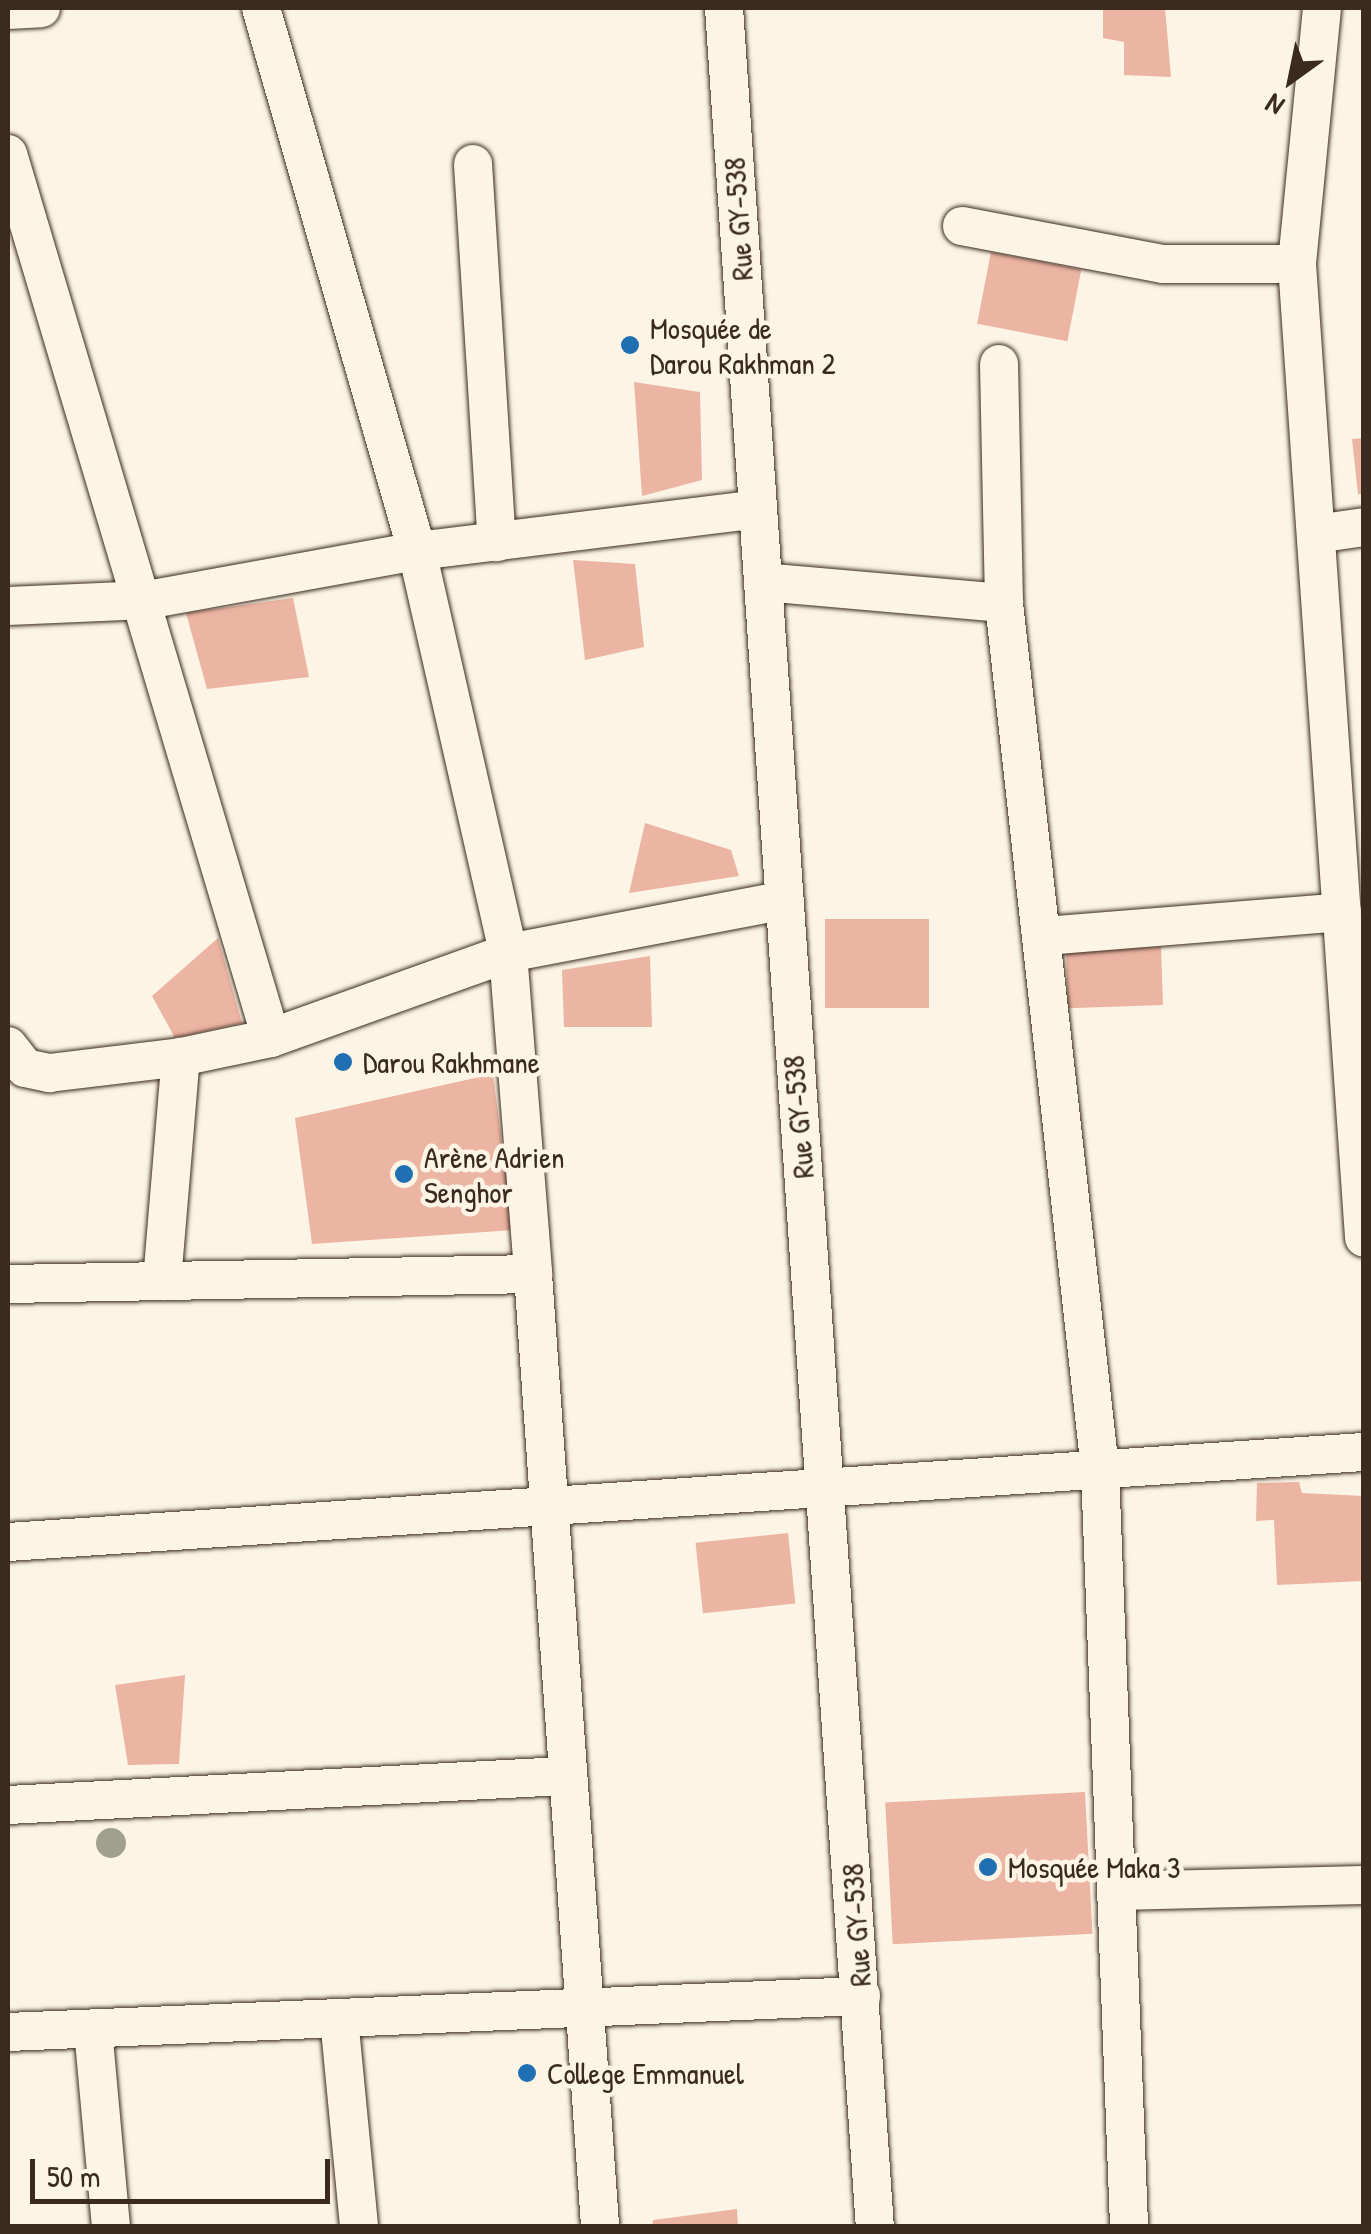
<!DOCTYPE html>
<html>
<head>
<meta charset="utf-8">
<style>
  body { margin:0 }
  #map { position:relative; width:1371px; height:2234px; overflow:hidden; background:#fcf5e5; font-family:"Patrick Hand",sans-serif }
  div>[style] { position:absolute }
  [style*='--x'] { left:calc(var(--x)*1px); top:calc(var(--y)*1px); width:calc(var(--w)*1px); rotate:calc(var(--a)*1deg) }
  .building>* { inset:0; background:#ecb4a3; transform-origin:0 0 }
  .roads { filter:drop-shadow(0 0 2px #3b2a1e) drop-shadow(0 0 2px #3b2a1e) }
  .street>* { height:38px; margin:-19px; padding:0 19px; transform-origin:19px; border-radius:19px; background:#fcf5e5 }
  .trees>* { width:30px; height:30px; margin:-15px; border-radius:50%; background:#a0a08c }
  .dots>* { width:28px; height:28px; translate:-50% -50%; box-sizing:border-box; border:5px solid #fcf5e5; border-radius:50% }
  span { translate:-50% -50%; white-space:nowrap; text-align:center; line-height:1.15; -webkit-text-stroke:9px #fcf5e5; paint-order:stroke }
  .street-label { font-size:30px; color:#3b2a1e }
  .poi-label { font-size:30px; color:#3b2a1e }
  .left { translate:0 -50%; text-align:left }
  .frame { position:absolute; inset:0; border:10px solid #3b2a1e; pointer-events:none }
  .north { position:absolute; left:1241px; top:30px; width:100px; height:100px; -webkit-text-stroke:8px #fcf5e5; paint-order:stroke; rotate:213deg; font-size:28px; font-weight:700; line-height:40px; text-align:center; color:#3b2a1e }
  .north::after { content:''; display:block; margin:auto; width:35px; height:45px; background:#3b2a1e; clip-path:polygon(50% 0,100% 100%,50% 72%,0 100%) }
  .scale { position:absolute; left:30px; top:2159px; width:300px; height:45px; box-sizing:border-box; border:5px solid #3b2a1e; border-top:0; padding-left:12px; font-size:30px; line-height:35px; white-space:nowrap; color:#3b2a1e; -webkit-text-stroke:8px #fcf5e5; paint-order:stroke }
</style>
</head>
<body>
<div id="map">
  <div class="building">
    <div style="clip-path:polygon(1103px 8px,1165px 8px,1171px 77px,1124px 75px,1124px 42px,1103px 38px)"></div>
    <div style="left:991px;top:252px;width:92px;height:73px;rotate:11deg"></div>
    <div style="clip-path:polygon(634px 382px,700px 392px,702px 480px,642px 496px)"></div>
    <div style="clip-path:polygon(1364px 438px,1364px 494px,1358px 494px,1352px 439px)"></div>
    <div style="clip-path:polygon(573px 560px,635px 564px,644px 647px,585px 660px)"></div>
    <div style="clip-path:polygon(293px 598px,309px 677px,207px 689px,186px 613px)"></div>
    <div style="clip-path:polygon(645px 823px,731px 850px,739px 876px,629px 893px)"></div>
    <div style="left:825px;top:919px;width:104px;height:89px"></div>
    <div style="clip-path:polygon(218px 938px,242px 1023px,175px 1038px,152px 996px)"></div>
    <div style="left:1161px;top:947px;width:58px;height:95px;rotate:88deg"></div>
    <div style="clip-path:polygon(650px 956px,652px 1027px,564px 1027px,562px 970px)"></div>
    <div style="clip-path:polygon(493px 1074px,513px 1230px,312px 1244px,295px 1118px)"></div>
    <div style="clip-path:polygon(1299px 1482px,1302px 1493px,1364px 1496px,1364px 1581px,1277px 1585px,1274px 1520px,1256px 1521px,1257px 1483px)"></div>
    <div style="left:788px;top:1533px;width:71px;height:93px;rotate:84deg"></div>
    <div style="clip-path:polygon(185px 1675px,179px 1764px,128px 1765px,115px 1685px)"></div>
    <div style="left:1085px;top:1792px;width:142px;height:200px;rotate:87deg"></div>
    <div style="clip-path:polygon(737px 2209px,738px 2226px,652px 2226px,653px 2220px)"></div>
  </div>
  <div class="roads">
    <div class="street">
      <div style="--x:261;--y:8;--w:565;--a:73.97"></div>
      <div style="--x:417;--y:551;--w:412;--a:77.2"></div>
      <div style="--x:508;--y:953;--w:277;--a:-10.8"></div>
      <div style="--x:724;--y:8;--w:2223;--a:86.11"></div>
      <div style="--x:1322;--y:8;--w:257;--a:95.6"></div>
      <div style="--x:1297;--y:264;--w:976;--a:86.06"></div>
      <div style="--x:8;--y:10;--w:33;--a:-3"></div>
      <div style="--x:8;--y:154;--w:922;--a:73.43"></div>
      <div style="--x:473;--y:164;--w:379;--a:86.4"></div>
      <div style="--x:962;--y:226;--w:205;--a:10.7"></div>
      <div style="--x:1163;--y:264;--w:134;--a:0"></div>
      <div style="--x:999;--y:364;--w:239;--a:88.8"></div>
      <div style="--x:1004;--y:603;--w:872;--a:83.68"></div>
      <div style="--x:1100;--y:1470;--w:757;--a:87.8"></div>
      <div style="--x:1316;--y:534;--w:49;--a:-8.3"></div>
      <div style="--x:763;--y:582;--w:242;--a:5"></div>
      <div style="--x:8;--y:606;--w:139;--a:-2.5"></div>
      <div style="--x:147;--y:600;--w:274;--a:-10.3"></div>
      <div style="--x:417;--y:551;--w:343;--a:-7"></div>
      <div style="--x:1045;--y:936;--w:298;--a:-4.6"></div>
      <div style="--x:8;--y:1046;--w:28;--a:52"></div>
      <div style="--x:25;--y:1068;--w:25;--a:12"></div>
      <div style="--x:49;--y:1073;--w:133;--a:-6.9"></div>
      <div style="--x:181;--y:1057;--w:92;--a:-11.9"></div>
      <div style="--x:271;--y:1038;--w:252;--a:-19.7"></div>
      <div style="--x:508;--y:953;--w:322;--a:85.5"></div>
      <div style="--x:162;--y:1281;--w:225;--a:-85.2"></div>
      <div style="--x:8;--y:1284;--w:525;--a:-1.09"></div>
      <div style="--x:533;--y:1274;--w:954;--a:85.97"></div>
      <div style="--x:8;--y:1542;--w:1359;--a:-3.8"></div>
      <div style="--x:8;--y:1805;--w:557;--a:-2.99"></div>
      <div style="--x:1117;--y:1891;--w:247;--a:-1.4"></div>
      <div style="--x:339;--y:2018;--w:209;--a:84.5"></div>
      <div style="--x:93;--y:2029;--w:198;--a:84.8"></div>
      <div style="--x:8;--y:2032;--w:854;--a:-2.42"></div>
    </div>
  </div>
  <div class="trees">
    <div style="left:111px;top:1843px"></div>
  </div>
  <div class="dots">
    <div style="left:630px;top:345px;background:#1f6fb2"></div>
    <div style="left:343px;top:1062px;background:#1f6fb2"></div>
    <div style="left:404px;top:1174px;background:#1f6fb2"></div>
    <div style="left:988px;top:1867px;background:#1f6fb2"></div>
    <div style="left:527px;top:2073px;background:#1f6fb2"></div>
  </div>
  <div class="street-label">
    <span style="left:738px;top:219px;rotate:-94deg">Rue GY-538</span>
    <span style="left:798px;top:1117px;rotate:-95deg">Rue GY-538</span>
    <span style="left:856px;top:1925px;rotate:-94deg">Rue GY-538</span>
  </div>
  <div class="poi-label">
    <span class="left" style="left:650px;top:345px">Mosquée de<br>Darou Rakhman 2</span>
    <span class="left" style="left:363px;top:1062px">Darou Rakhmane</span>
    <span class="left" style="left:424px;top:1174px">Arène Adrien<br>Senghor</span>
    <span class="left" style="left:1008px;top:1867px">Mosquée Maka 3</span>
    <span class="left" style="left:547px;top:2073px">College Emmanuel</span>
  </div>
  <div class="frame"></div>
  <div class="north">N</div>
  <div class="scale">50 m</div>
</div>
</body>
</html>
